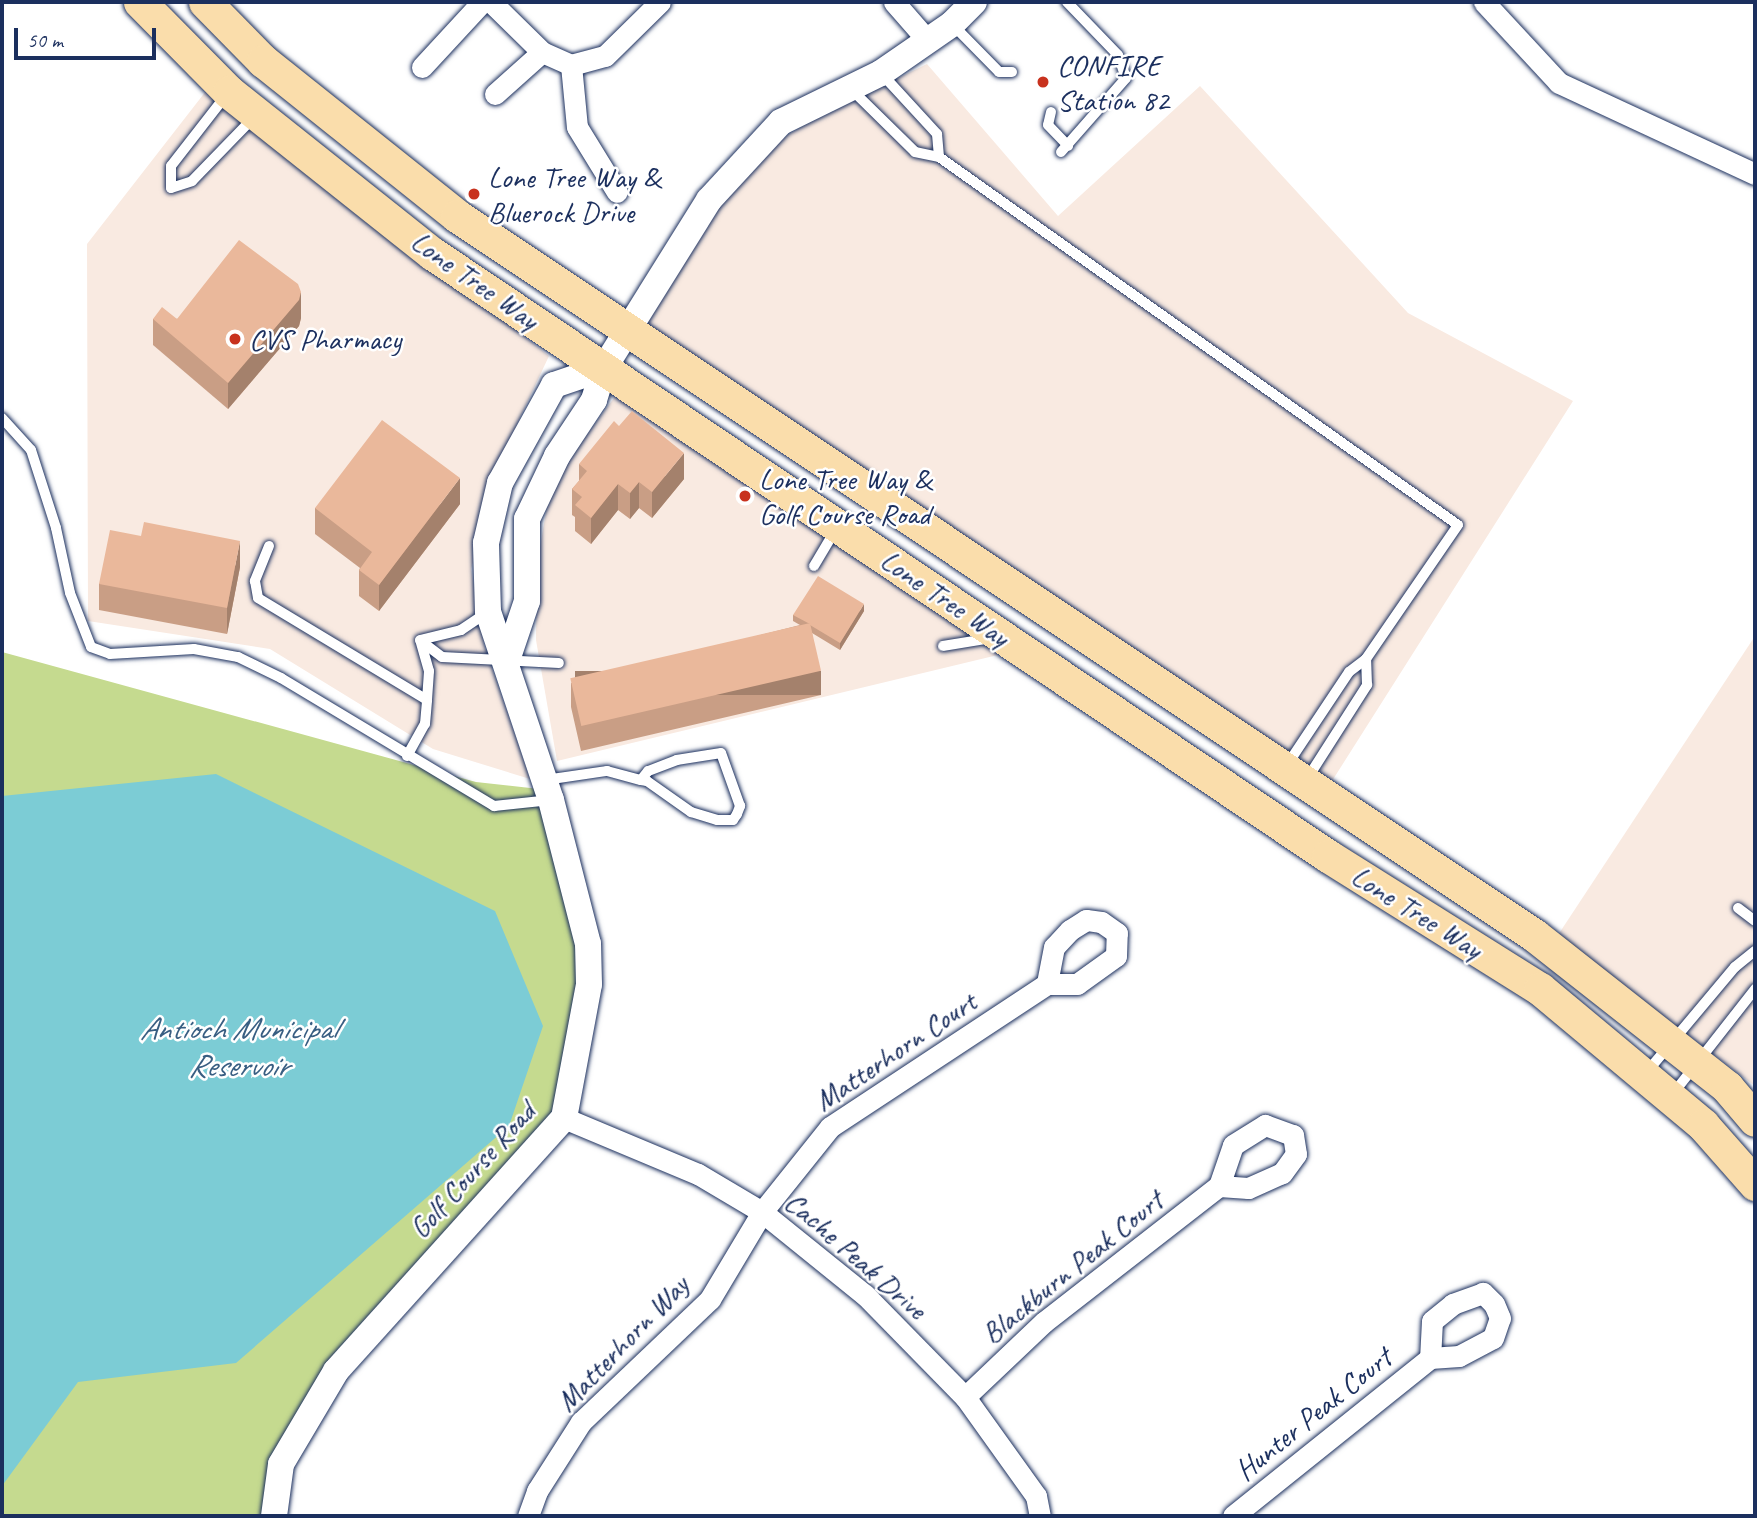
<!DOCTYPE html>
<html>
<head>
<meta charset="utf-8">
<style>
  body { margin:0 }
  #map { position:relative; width:1757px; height:1518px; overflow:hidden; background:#fff; font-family:Caveat,sans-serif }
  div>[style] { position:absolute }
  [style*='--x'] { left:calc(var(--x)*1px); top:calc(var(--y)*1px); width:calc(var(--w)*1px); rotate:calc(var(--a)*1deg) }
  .built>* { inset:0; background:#f9eae1 }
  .green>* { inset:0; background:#c5da8f }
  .water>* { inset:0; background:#7cccd5 }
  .roads { filter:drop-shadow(0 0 2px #1b2f5e) drop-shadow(0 0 2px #1b2f5e) }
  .service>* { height:10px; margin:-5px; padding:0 5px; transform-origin:5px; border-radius:5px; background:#fff }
  .minor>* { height:21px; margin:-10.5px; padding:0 10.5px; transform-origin:10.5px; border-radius:10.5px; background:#fff }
  .tertiary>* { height:26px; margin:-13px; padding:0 13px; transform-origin:13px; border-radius:13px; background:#fff }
  .primary>* { height:33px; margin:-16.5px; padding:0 16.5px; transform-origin:16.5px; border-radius:16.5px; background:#faddab }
  .wall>* { inset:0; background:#c99e85 }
  .shaded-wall>* { inset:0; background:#a4816c; transform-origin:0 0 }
  .building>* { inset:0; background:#eab89b; transform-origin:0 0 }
  .dots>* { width:19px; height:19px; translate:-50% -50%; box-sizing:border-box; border:4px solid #fff; border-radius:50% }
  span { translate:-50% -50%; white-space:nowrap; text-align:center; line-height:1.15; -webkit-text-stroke:5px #fff; paint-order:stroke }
  .poi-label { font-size:30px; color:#1b2f5e }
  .left { translate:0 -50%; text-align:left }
  .street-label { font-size:30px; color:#1b2f5e }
  .water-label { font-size:32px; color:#385e82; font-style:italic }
  .frame { position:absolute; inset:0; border:4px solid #1b2f5e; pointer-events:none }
  .scale { position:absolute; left:14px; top:28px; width:142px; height:32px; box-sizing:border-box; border:4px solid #1b2f5e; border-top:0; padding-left:9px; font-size:21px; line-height:24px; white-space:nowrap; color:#1b2f5e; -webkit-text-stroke:5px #fff; paint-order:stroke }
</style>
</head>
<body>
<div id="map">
  <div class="built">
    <div style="clip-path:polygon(927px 64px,1058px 216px,1200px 86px,1408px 313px,1573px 401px,1332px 781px,643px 321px,744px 170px,776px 142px,816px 118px)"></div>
    <div style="clip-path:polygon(206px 91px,549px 356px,508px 443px,471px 569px,484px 645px,530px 779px,433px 749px,270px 649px,88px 621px,87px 244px)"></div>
    <div style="clip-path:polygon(617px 394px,1002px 654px,557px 761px,536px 640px,537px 565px,551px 483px)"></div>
    <div style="clip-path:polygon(1755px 636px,1755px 1086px,1558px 935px)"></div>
  </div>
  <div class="green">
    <div style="clip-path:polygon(2px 652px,476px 782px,548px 790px,588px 944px,564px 1118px,336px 1371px,281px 1464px,274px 1516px,2px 1516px)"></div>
  </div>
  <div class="water">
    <div style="clip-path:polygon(216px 774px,495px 911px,543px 1026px,509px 1126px,236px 1363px,78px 1382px,2px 1486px,2px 796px)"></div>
  </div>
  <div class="roads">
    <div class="service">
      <div style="--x:952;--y:24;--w:67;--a:45.6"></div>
      <div style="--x:999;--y:72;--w:13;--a:0"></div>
      <div style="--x:881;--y:73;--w:83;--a:47.4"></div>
      <div style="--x:937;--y:134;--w:23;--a:85"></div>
      <div style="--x:852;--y:90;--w:88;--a:44.5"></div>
      <div style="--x:915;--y:152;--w:25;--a:12"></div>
      <div style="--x:939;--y:157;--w:636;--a:35.34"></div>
      <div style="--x:1458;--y:525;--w:163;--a:124.5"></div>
      <div style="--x:1366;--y:659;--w:21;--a:143"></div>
      <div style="--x:1349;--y:672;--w:112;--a:123.7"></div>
      <div style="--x:227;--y:94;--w:91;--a:127.9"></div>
      <div style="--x:171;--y:166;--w:22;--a:90"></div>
      <div style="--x:171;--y:188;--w:22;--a:-18"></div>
      <div style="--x:192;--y:181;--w:91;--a:-45.9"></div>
      <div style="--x:1051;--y:112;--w:13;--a:103"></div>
      <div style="--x:1048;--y:125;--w:29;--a:46"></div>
      <div style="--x:1061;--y:152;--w:98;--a:-48.7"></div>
      <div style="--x:1126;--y:78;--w:24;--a:-109"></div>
      <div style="--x:1118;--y:55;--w:74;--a:-133.9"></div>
      <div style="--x:2;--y:418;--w:43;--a:47.8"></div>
      <div style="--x:31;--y:450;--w:82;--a:72.2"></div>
      <div style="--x:56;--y:528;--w:66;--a:77.8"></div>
      <div style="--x:70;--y:593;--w:58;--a:68.7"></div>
      <div style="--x:91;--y:647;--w:20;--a:20"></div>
      <div style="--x:110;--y:654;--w:84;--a:-3.4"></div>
      <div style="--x:194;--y:649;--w:45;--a:10.3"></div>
      <div style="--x:238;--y:657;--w:48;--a:26"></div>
      <div style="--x:281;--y:678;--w:249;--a:31"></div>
      <div style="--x:494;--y:806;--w:57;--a:-6"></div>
      <div style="--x:269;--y:546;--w:38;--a:112"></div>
      <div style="--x:255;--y:581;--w:17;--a:80"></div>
      <div style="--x:258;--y:598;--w:197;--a:31.1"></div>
      <div style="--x:427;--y:700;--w:29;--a:-86"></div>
      <div style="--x:429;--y:671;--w:32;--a:-106"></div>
      <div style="--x:814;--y:566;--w:43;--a:-59.3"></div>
      <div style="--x:420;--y:640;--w:42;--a:-13.7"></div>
      <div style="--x:461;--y:630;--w:32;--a:-34"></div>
      <div style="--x:421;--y:641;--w:26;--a:37"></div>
      <div style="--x:442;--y:657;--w:117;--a:2.9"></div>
      <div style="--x:943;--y:646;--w:50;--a:-9.3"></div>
      <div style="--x:407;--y:756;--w:37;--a:-61"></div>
      <div style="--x:425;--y:724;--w:24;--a:-85"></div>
      <div style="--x:1307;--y:779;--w:112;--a:-57.4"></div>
      <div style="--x:1367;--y:685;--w:26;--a:-92"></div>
      <div style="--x:545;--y:780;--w:63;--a:-8.3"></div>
      <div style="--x:607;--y:771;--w:35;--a:15"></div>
      <div style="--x:641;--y:780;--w:6;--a:9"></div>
      <div style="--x:647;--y:781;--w:54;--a:35.2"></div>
      <div style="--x:691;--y:812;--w:27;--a:17"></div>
      <div style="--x:717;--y:820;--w:16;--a:0"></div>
      <div style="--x:733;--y:820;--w:7;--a:-56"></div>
      <div style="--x:737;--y:814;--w:9;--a:-69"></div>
      <div style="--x:740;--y:806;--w:56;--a:-109.7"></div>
      <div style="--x:721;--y:753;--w:45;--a:171"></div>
      <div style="--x:677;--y:760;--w:31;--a:159"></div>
      <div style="--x:648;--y:771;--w:11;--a:128"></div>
      <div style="--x:1738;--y:908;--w:21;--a:37"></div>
      <div style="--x:1646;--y:1073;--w:138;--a:-50"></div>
      <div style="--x:1735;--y:967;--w:26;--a:-39"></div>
      <div style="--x:1672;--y:1095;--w:135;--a:-51.9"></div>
    </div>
    <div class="minor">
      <div style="--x:491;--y:2;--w:71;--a:44.4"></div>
      <div style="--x:542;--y:52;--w:32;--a:24"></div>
      <div style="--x:571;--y:65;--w:35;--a:-15"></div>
      <div style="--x:605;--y:56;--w:77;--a:-44.5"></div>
      <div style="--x:894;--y:2;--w:52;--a:48.9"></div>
      <div style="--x:1484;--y:2;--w:110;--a:47.2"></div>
      <div style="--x:1559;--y:83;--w:216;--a:24.9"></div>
      <div style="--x:571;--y:65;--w:62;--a:84.5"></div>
      <div style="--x:577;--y:127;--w:76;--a:58.4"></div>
      <div style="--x:422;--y:67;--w:88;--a:-47.3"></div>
      <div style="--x:495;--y:94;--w:63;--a:-41.8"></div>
      <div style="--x:564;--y:1118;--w:145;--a:22.7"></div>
      <div style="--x:698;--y:1174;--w:74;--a:30.7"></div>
      <div style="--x:762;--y:1212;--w:132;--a:38.9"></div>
      <div style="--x:865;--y:1295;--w:143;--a:45.6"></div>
      <div style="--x:965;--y:1397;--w:122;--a:54.4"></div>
      <div style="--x:1036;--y:1496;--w:20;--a:79"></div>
      <div style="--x:965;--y:1397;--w:109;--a:-43.5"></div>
      <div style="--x:1044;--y:1322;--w:222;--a:-37.9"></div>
      <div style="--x:1219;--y:1186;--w:43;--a:-71.1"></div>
      <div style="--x:1233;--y:1145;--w:38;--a:-32"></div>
      <div style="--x:1265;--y:1125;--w:30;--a:20"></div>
      <div style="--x:1293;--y:1135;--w:19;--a:81"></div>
      <div style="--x:1296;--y:1154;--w:24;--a:126"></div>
      <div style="--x:1282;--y:1173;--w:37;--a:156"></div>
      <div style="--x:1248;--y:1188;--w:29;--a:-176"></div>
      <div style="--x:528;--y:1516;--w:27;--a:-70"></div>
      <div style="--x:537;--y:1491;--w:82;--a:-57.5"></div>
      <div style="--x:581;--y:1422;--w:178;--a:-43.6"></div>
      <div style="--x:710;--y:1299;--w:101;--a:-59.1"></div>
      <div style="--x:762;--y:1212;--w:109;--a:-51.3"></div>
      <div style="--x:830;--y:1127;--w:260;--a:-33.4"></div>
      <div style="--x:1047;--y:984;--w:30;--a:0"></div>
      <div style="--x:1077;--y:984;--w:48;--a:-35.7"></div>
      <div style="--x:1116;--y:956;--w:23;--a:-88"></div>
      <div style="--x:1117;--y:933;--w:19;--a:-145"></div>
      <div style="--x:1101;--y:922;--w:15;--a:-172"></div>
      <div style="--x:1086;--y:920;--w:19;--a:148"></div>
      <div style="--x:1070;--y:930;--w:23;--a:133"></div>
      <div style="--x:1054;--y:947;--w:38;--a:101"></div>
      <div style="--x:1233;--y:1516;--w:253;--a:-38.7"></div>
      <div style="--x:1430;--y:1358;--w:29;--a:-4"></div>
      <div style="--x:1459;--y:1356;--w:38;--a:-28"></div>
      <div style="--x:1493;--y:1338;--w:21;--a:-71"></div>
      <div style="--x:1500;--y:1318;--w:15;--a:-113"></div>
      <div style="--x:1494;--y:1304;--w:16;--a:-135"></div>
      <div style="--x:1483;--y:1293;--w:32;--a:160"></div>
      <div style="--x:1453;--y:1304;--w:27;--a:141"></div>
      <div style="--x:1432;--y:1321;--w:37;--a:93"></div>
    </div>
    <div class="tertiary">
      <div style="--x:506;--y:663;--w:65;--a:-71.3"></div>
      <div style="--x:527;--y:601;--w:82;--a:-90"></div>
      <div style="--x:527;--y:519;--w:70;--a:-64.5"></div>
      <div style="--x:557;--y:456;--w:67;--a:-56.5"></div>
      <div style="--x:594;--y:400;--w:34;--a:-73"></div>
      <div style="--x:604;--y:368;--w:198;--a:-58"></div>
      <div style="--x:709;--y:200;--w:106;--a:-47.3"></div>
      <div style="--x:781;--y:122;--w:111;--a:-26.1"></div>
      <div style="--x:881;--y:73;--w:86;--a:-34.6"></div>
      <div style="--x:952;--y:24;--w:31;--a:-45"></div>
      <div style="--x:274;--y:1516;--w:52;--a:-82.3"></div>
      <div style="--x:281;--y:1464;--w:108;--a:-59.4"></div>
      <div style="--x:336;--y:1371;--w:341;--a:-48"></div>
      <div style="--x:564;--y:1118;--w:136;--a:-79.4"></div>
      <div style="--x:589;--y:984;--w:40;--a:-91.4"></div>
      <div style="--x:588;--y:944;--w:149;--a:-104.4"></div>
      <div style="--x:551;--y:800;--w:198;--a:-108.5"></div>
      <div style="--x:488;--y:612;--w:69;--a:-91.7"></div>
      <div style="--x:486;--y:543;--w:62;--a:-76.9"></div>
      <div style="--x:500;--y:483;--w:112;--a:-61.1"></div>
      <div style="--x:554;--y:385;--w:53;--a:-18.8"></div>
    </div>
    <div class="primary">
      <div style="--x:140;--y:2;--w:127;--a:45.3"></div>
      <div style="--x:229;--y:92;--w:260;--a:38.5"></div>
      <div style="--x:433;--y:254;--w:1079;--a:33.93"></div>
      <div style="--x:1328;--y:856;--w:250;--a:32.1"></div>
      <div style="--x:1540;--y:989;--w:212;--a:39.8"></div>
      <div style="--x:1703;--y:1125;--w:79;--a:48.6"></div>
      <div style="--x:205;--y:2;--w:83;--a:45.5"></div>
      <div style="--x:263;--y:61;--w:248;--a:38.6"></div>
      <div style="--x:457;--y:216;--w:1295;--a:33.73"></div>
      <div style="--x:1534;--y:935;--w:246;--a:38.2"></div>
      <div style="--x:1727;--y:1087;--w:43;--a:49.7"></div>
    </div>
  </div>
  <div class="wall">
    <div style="clip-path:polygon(301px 318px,299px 326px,228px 409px,153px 345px,153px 319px)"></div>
    <div style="clip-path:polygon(579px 464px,684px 479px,652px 518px,639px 508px,630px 519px,618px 510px,591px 544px,575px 531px,575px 517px,572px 515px,572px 489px,579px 481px)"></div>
    <div style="clip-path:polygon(460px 504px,379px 611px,359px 596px,359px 570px,360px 568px,315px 534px,315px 508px)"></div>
    <div style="clip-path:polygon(141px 536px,240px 567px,227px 634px,99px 610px,99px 584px)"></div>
    <div style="clip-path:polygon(864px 611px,840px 650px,812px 633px,821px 695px,581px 751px,571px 707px,571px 683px,800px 625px,793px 621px,793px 615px)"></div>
  </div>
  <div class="shaded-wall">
    <div style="clip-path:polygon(301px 292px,301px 318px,299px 326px,228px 409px,228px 383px)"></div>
    <div style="clip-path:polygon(684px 453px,684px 479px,652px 518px,652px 492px)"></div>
    <div style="clip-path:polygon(460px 478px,460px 504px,379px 611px,379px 585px)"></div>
    <div style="clip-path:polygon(639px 482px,639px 508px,630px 519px,630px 493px)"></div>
    <div style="clip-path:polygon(618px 484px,618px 510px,591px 544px,591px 518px)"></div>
    <div style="clip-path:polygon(240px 541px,240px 567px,227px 634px,227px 608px)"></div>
    <div style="clip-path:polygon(864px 604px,864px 611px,840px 650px,840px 643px)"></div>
    <div style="left:821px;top:671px;width:24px;height:246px;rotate:90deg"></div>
  </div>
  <div class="building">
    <div style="clip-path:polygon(239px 240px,298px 284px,301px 292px,299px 300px,228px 383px,153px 319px,162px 307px,177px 319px)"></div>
    <div style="clip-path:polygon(632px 411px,684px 453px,652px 492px,639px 482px,630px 493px,618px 484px,591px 518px,575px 505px,582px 497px,572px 489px,587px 471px,579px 464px,614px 421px,619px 426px)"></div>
    <div style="clip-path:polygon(382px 420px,460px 478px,379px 585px,359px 570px,372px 552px,315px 508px)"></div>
    <div style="clip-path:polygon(144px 522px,240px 541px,227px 608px,99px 584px,110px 530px,141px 536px)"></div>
    <div style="clip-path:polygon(818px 576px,864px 604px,840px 643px,810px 625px,810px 623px,808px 623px,793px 615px)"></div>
    <div style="left:810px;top:623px;width:49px;height:246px;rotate:77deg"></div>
  </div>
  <div class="dots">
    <div style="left:1043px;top:82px;background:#c8321e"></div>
    <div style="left:474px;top:194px;background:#c8321e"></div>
    <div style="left:235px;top:339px;background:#c8321e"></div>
    <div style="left:745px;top:496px;background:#c8321e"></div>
  </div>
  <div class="poi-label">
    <span class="left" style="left:1057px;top:82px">CONFIRE<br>Station 82</span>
    <span class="left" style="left:488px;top:194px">Lone Tree Way &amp;<br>Bluerock Drive</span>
    <span class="left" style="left:249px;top:339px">CVS Pharmacy</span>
    <span class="left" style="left:759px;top:496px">Lone Tree Way &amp;<br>Golf Course Road</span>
  </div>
  <div class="street-label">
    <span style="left:475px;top:280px;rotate:35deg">Lone Tree Way</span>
    <span style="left:945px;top:598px;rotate:34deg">Lone Tree Way</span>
    <span style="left:1417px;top:912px;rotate:32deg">Lone Tree Way</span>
    <span style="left:895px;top:1051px;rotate:-34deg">Matterhorn Court</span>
    <span style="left:472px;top:1170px;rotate:-48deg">Golf Course Road</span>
    <span style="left:856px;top:1255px;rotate:41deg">Cache Peak Drive</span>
    <span style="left:1072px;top:1267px;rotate:-39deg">Blackburn Peak Court</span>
    <span style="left:622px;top:1343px;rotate:-46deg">Matterhorn Way</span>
    <span style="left:1313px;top:1414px;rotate:-39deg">Hunter Peak Court</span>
  </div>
  <div class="water-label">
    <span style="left:238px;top:1048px">Antioch Municipal<br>Reservoir</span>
  </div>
  <div class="frame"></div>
  <div class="scale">50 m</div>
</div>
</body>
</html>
